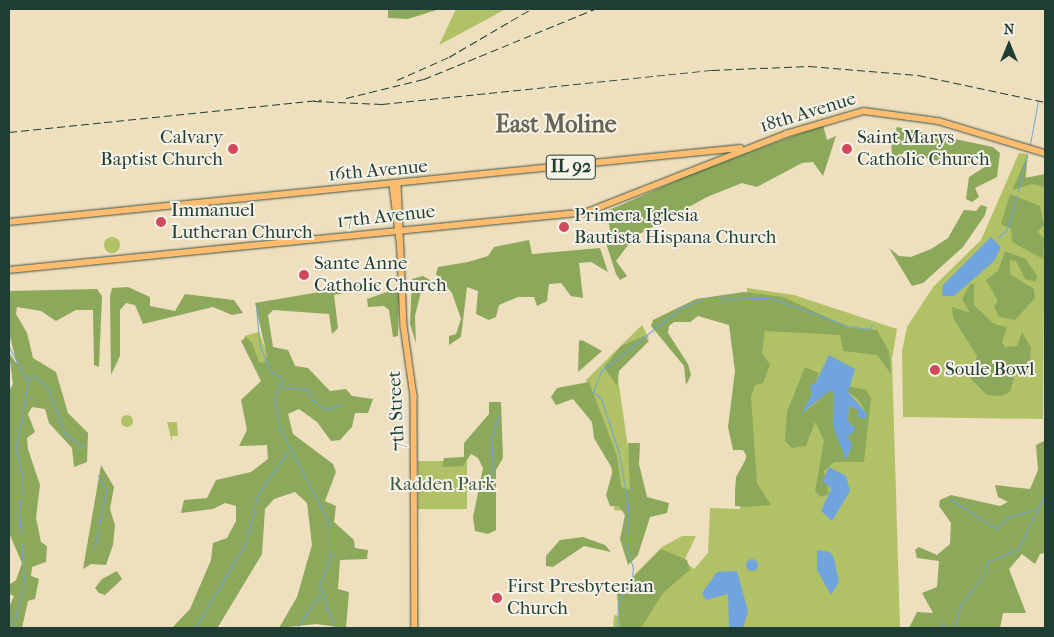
<!DOCTYPE html>
<html>
<head>
<meta charset="utf-8">
<style>
  body { margin:0 }
  #map { position:relative; width:1054px; height:637px; overflow:hidden; background:#eedfbe; font-family:"IM FELL French Canon",serif }
  div>[style] { position:absolute }
  [style*='--x'] { left:calc(var(--x)*1px); top:calc(var(--y)*1px); width:calc(var(--w)*1px); rotate:calc(var(--a)*1deg) }
  .green>* { inset:0; background:#b1c266; transform-origin:0 0 }
  .round { border-radius:50% }
  .forest>* { inset:0; background:#8ca85b }
  .water>* { inset:0; background:#71a3dc }
  .stream>* { height:1px; margin:-0.5px; padding:0 0.5px; transform-origin:0.5px; border-radius:0.5px; background:#71a3dc }
  .roads { filter:drop-shadow(0 0 1px #3e5549) drop-shadow(0 0 1px #3e5549) }
  .major>* { height:5.5px; margin:-2.75px; padding:0 2.75px; transform-origin:2.75px; border-radius:2.75px; background:#fdbc70 }
  .rail>* { height:1px; margin-top:-0.5px; transform-origin:0; background:repeating-linear-gradient(90deg,#1f3d34 0 8px,transparent 0 12px) }
  .dots>* { width:14px; height:14px; translate:-50% -50%; box-sizing:border-box; border:2px solid #f7f3e8; border-radius:50% }
  span { translate:-50% -50%; white-space:nowrap; text-align:center; line-height:1.15; -webkit-text-stroke:4px #f7f3e8; paint-order:stroke }
  .shield-label span { padding:1px 4px; background:#f7f3e8; border:1px solid; border-radius:4px; -webkit-text-stroke-width:0 }
  .shield-label { font-size:18px; color:#1f3d34; font-weight:700 }
  .street-label { font-size:19px; color:#1f3d34 }
  .poi-label { font-size:19px; color:#1f3d34 }
  .right { translate:-100% -50%; text-align:right }
  .left { translate:0 -50%; text-align:left }
  .park-label { font-size:19px; color:#3c583e }
  .district-label { font-size:24px; color:#686353; font-weight:700 }
  .frame { position:absolute; inset:0; border:10px solid #1f3d34; pointer-events:none }
  .north { position:absolute; left:984px; top:20px; width:50px; height:50px; -webkit-text-stroke:4px #f7f3e8; paint-order:stroke; rotate:0deg; font-size:14px; font-weight:700; line-height:20px; text-align:center; color:#1f3d34 }
  .north::after { content:''; display:block; margin:auto; width:18px; height:22px; background:#1f3d34; clip-path:polygon(50% 0,100% 100%,50% 72%,0 100%) }
</style>
</head>
<body>
<div id="map">
  <div class="green">
    <div style="clip-path:polygon(456px 9px,506px 9px,439px 45px)"></div>
    <div style="clip-path:polygon(1019px 153px,1028px 154px,1026px 177px,1045px 181px,1043px 419px,903px 417px,902px 351px,907px 327px,933px 287px,981px 240px)"></div>
    <div class="round" style="left:104px;top:237px;width:16px;height:16px"></div>
    <div style="clip-path:polygon(747px 288px,794px 295px,897px 329px,892px 359px,900px 628px,613px 628px,614px 615px,620px 616px,619px 590px,662px 547px,682px 536px,696px 536px,684px 561px,694px 569px,708px 553px,710px 508px,740px 509px,748px 439px)"></div>
    <div style="clip-path:polygon(642px 325px,649px 338px,626px 357px,617px 372px,635px 495px,624px 511px,614px 510px,611px 461px,586px 380px)"></div>
    <div style="clip-path:polygon(259px 332px,275px 376px,262px 380px,244px 336px)"></div>
    <div class="round" style="left:121px;top:415px;width:12px;height:12px"></div>
    <div style="clip-path:polygon(167px 422px,177px 422px,178px 436px,172px 436px,172px 442px)"></div>
    <div style="left:467px;top:461px;width:48px;height:49px;rotate:90deg"></div>
  </div>
  <div class="forest">
    <div style="clip-path:polygon(388px 9px,440px 9px,408px 19px,388px 18px)"></div>
    <div style="clip-path:polygon(823px 125px,827px 140px,836px 136px,823px 176px,813px 162px,802px 163px,757px 187px,742px 183px,707px 197px,634px 237px,616px 261px,627px 276px,620px 280px,616px 274px,606px 243px,611px 236px,607px 211px,703px 169px)"></div>
    <div style="clip-path:polygon(897px 127px,993px 147px,1000px 153px,997px 177px,975px 188px,979px 197px,972px 202px,966px 199px,969px 177px,991px 163px,989px 157px,981px 154px,966px 167px,903px 153px,893px 166px,891px 141px)"></div>
    <div style="clip-path:polygon(1027px 157px,1025px 178px,1045px 174px,1045px 187px,1032px 184px,1012px 190px)"></div>
    <div style="clip-path:polygon(1010px 194px,1040px 206px,1044px 225px,1037px 232px,1044px 238px,1043px 259px,1012px 242px,1011px 229px,1001px 224px)"></div>
    <div style="clip-path:polygon(981px 205px,987px 207px,985px 215px,963px 247px,923px 283px,912px 286px,889px 248px,899px 256px,911px 257px,931px 249px,948px 238px,964px 210px,976px 211px)"></div>
    <div style="clip-path:polygon(529px 240px,532px 254px,600px 248px,608px 272px,591px 262px,579px 263px,583px 298px,571px 296px,561px 283px,549px 284px,547px 301px,537px 306px,534px 297px,518px 297px,499px 305px,496px 317px,489px 320px,476px 314px,478px 291px,467px 287px,461px 337px,449px 345px,449px 336px,456px 334px,461px 319px,452px 293px,436px 274px,438px 267px,468px 262px,488px 256px,494px 247px)"></div>
    <div style="clip-path:polygon(1005px 251px,1026px 259px,1037px 276px,1036px 282px,1025px 279px,1016px 261px,1010px 260px,1010px 274px,1034px 289px,1035px 298px,1015px 320px,999px 317px,994px 306px,998px 301px,986px 280px,998px 271px)"></div>
    <div style="clip-path:polygon(423px 276px,435px 283px,440px 295px,431px 283px,423px 284px,415px 316px,416px 343px,410px 324px,412px 279px)"></div>
    <div style="clip-path:polygon(373px 283px,380px 286px,334px 295px,338px 328px,332px 334px,329px 314px,273px 310px,268px 315px,273px 347px,288px 350px,295px 366px,308px 368px,330px 391px,346px 389px,352px 396px,373px 399px,368px 413px,355px 413px,352px 427px,340px 440px,331px 441px,317px 422px,299px 409px,288px 414px,293px 434px,333px 464px,336px 472px,325px 501px,336px 506px,334px 522px,354px 540px,355px 548px,368px 550px,367px 559px,340px 560px,338px 589px,349px 592px,346px 628px,316px 624px,279px 628px,297px 597px,312px 545px,307px 503px,295px 492px,274px 499px,265px 509px,262px 554px,218px 627px,172px 628px,190px 609px,211px 560px,213px 543px,227px 538px,236px 521px,236px 506px,225px 503px,213px 509px,181px 513px,184px 500px,207px 498px,216px 480px,251px 472px,268px 459px,267px 445px,239px 446px,247px 430px,241px 400px,261px 381px,241px 341px,246px 337px,252px 343px,259px 362px,264px 363px,267px 356px,255px 303px)"></div>
    <div style="clip-path:polygon(970px 284px,974px 284px,974px 305px,994px 324px,1007px 327px,1002px 342px,1005px 347px,1017px 346px,1022px 332px,1031px 347px,1030px 365px,1017px 367px,1010px 392px,1002px 396px,987px 395px,971px 379px,977px 356px,953px 318px,952px 307px,970px 313px,962px 299px)"></div>
    <div style="clip-path:polygon(128px 287px,150px 297px,150px 306px,175px 311px,185px 294px,234px 300px,243px 313px,232px 315px,213px 307px,143px 324px,135px 305px,126px 303px,120px 310px,120px 356px,111px 375px,110px 296px,112px 288px)"></div>
    <div style="clip-path:polygon(97px 289px,102px 296px,99px 367px,94px 365px,93px 310px,76px 310px,56px 321px,41px 311px,17px 307px,16px 314px,27px 333px,33px 358px,56px 372px,68px 413px,88px 433px,87px 462px,74px 467px,72px 448px,49px 423px,45px 409px,32px 407px,28px 414px,35px 432px,27px 438px,28px 449px,40px 485px,36px 518px,41px 542px,47px 546px,46px 562px,32px 567px,31px 576px,39px 579px,35px 599px,28px 601px,22px 628px,9px 628px,9px 607px,14px 596px,9px 594px,9px 585px,16px 580px,22px 563px,9px 533px,9px 391px,13px 384px,9px 353px,17px 364px,9px 333px,9px 291px)"></div>
    <div style="clip-path:polygon(390px 291px,399px 292px,398px 336px,393px 337px,389px 310px,384px 306px,368px 307px,367px 299px)"></div>
    <div style="clip-path:polygon(744px 292px,783px 297px,850px 328px,877px 330px,889px 351px,891px 374px,877px 355px,843px 351px,840px 335px,765px 331px,762px 353px,770px 365px,763px 383px,755px 385px,751px 397px,757px 483px,771px 505px,744px 507px,735px 506px,735px 491px,736px 477px,747px 457px,743px 450px,733px 450px,728px 427px,735px 371px,729px 325px,698px 316px,690px 322px,674px 322px,669px 326px,668px 333px,688px 364px,691px 375px,686px 385px,684px 366px,651px 326px,653px 320px,696px 299px)"></div>
    <div style="clip-path:polygon(644px 336px,649px 341px,619px 371px,617px 386px,604px 367px,621px 346px)"></div>
    <div style="clip-path:polygon(582px 340px,602px 351px,578px 372px,579px 341px)"></div>
    <div style="clip-path:polygon(805px 367px,819px 373px,805px 412px,829px 391px,834px 393px,833px 426px,849px 457px,848px 436px,854px 426px,848px 421px,849px 406px,867px 414px,858px 399px,848px 392px,848px 386px,866px 390px,871px 398px,864px 462px,834px 462px,824px 471px,829px 494px,821px 497px,815px 492px,824px 440px,815px 422px,806px 446px,792px 448px,785px 441px,787px 412px)"></div>
    <div style="clip-path:polygon(589px 382px,617px 456px,621px 487px,630px 490px,628px 443px,640px 443px,639px 464px,647px 497px,669px 503px,667px 513px,650px 517px,638px 555px,628px 565px,620px 539px,625px 515px,619px 506px,610px 506px,606px 495px,613px 470px,594px 438px,592px 422px,573px 399px,556px 405px,551px 397px,557px 388px)"></div>
    <div style="clip-path:polygon(489px 402px,501px 402px,503px 458px,496px 470px,496px 530px,488px 534px,475px 531px,473px 517px,483px 468px,478px 458px,471px 454px,463px 466px,442px 467px,444px 458px,464px 457px,464px 443px,489px 414px)"></div>
    <div style="clip-path:polygon(1044px 441px,1045px 553px,1040px 554px,1035px 564px,1022px 554px,1009px 569px,1026px 613px,1003px 613px,1000px 628px,909px 628px,917px 612px,933px 613px,922px 593px,937px 587px,939px 561px,917px 558px,915px 550px,919px 547px,937px 555px,950px 544px,951px 523px,939px 506px,940px 500px,951px 495px,1000px 506px,1008px 502px,998px 497px,995px 485px,1030px 489px,1038px 470px,1036px 445px)"></div>
    <div style="clip-path:polygon(101px 465px,114px 487px,110px 509px,115px 525px,113px 545px,106px 565px,91px 564px,83px 569px)"></div>
    <div style="clip-path:polygon(583px 537px,605px 545px,611px 552px,584px 546px,553px 567px,546px 566px,546px 556px,560px 540px)"></div>
    <div style="clip-path:polygon(661px 549px,687px 560px,690px 570px,663px 593px,641px 628px,620px 628px,617px 594px)"></div>
    <div style="clip-path:polygon(117px 571px,122px 579px,105px 595px,99px 593px,95px 588px,102px 579px)"></div>
  </div>
  <div class="water">
    <div style="clip-path:polygon(991px 237px,1001px 247px,994px 261px,954px 296px,942px 296px,943px 285px)"></div>
    <div style="clip-path:polygon(829px 355px,855px 369px,848px 392px,867px 414px,865px 419px,858px 417px,858px 410px,849px 406px,848px 421px,856px 429px,848px 436px,852px 446px,846px 460px,833px 426px,834px 393px,829px 391px,801px 414px,812px 394px,810px 385px,815px 384px)"></div>
    <div style="clip-path:polygon(829px 467px,846px 476px,850px 491px,832px 521px,821px 511px,831px 489px,823px 481px)"></div>
    <div style="clip-path:polygon(817px 550px,830px 552px,834px 558px,839px 582px,831px 595px,817px 570px)"></div>
    <div class="round" style="left:746px;top:559px;width:12px;height:12px"></div>
    <div style="clip-path:polygon(737px 571px,748px 611px,743px 628px,729px 628px,728px 594px,706px 600px,702px 593px,717px 572px)"></div>
  </div>
  <div class="stream">
    <div style="--x:1030;--y:144;--w:44;--a:-79.5"></div>
    <div style="--x:1018;--y:191;--w:37;--a:-76"></div>
    <div style="--x:997;--y:238;--w:11;--a:-38"></div>
    <div style="--x:1006;--y:231;--w:38;--a:-73"></div>
    <div style="--x:256;--y:306;--w:38;--a:85"></div>
    <div style="--x:259;--y:344;--w:30;--a:66"></div>
    <div style="--x:271;--y:371;--w:14;--a:34"></div>
    <div style="--x:283;--y:379;--w:22;--a:114"></div>
    <div style="--x:274;--y:399;--w:31;--a:79"></div>
    <div style="--x:280;--y:429;--w:110;--a:62.5"></div>
    <div style="--x:331;--y:527;--w:29;--a:90"></div>
    <div style="--x:331;--y:556;--w:32;--a:112"></div>
    <div style="--x:319;--y:586;--w:45;--a:69.1"></div>
    <div style="--x:9;--y:347;--w:40;--a:62"></div>
    <div style="--x:28;--y:382;--w:67;--a:100.3"></div>
    <div style="--x:16;--y:448;--w:38;--a:79"></div>
    <div style="--x:23;--y:485;--w:22;--a:100"></div>
    <div style="--x:19;--y:507;--w:75;--a:86.2"></div>
    <div style="--x:24;--y:582;--w:47;--a:103.4"></div>
    <div style="--x:27;--y:378;--w:9;--a:-6"></div>
    <div style="--x:36;--y:377;--w:17;--a:45"></div>
    <div style="--x:48;--y:389;--w:48;--a:69.3"></div>
    <div style="--x:65;--y:434;--w:22;--a:36"></div>
    <div style="--x:283;--y:387;--w:25;--a:5"></div>
    <div style="--x:308;--y:389;--w:10;--a:73"></div>
    <div style="--x:311;--y:399;--w:19;--a:36"></div>
    <div style="--x:326;--y:410;--w:17;--a:-21"></div>
    <div style="--x:487;--y:490;--w:28;--a:-77"></div>
    <div style="--x:493;--y:463;--w:24;--a:-95"></div>
    <div style="--x:491;--y:439;--w:26;--a:-72"></div>
    <div style="--x:950;--y:499;--w:56;--a:32.6"></div>
    <div style="--x:997;--y:529;--w:16;--a:-50"></div>
    <div style="--x:1007;--y:517;--w:28;--a:-15"></div>
    <div style="--x:94;--y:551;--w:61;--a:-78.7"></div>
    <div style="--x:106;--y:491;--w:18;--a:-117"></div>
    <div style="--x:195;--y:628;--w:98;--a:-59.2"></div>
    <div style="--x:245;--y:544;--w:52;--a:-75.4"></div>
    <div style="--x:258;--y:494;--w:52;--a:-55.1"></div>
    <div style="--x:297;--y:628;--w:41;--a:-55.9"></div>
    <div style="--x:617;--y:628;--w:26;--a:-88"></div>
    <div style="--x:618;--y:602;--w:27;--a:-59"></div>
    <div style="--x:632;--y:579;--w:11;--a:-85"></div>
    <div style="--x:633;--y:568;--w:21;--a:-107"></div>
    <div style="--x:627;--y:548;--w:43;--a:-88.7"></div>
    <div style="--x:628;--y:505;--w:53;--a:-99.8"></div>
    <div style="--x:619;--y:453;--w:58;--a:-108.1"></div>
    <div style="--x:601;--y:398;--w:10;--a:-143"></div>
    <div style="--x:593;--y:392;--w:22;--a:-69"></div>
    <div style="--x:601;--y:371;--w:103;--a:-38.3"></div>
    <div style="--x:682;--y:307;--w:23;--a:-20"></div>
    <div style="--x:704;--y:299;--w:67;--a:-0.9"></div>
    <div style="--x:771;--y:298;--w:82;--a:20"></div>
    <div style="--x:848;--y:326;--w:22;--a:8"></div>
    <div style="--x:870;--y:329;--w:5;--a:-68"></div>
    <div style="--x:940;--y:628;--w:6;--a:-59"></div>
    <div style="--x:943;--y:623;--w:5;--a:68"></div>
    <div style="--x:954;--y:628;--w:25;--a:-74"></div>
    <div style="--x:961;--y:604;--w:39;--a:-52"></div>
    <div style="--x:985;--y:573;--w:10;--a:-90"></div>
    <div style="--x:985;--y:563;--w:36;--a:-23"></div>
    <div style="--x:1018;--y:549;--w:61;--a:-63.9"></div>
  </div>
  <div class="roads">
    <div class="major">
      <div style="--x:398;--y:184;--w:142;--a:87.6"></div>
      <div style="--x:404;--y:326;--w:71;--a:81.9"></div>
      <div style="--x:414;--y:396;--w:232;--a:89.8"></div>
      <div style="--x:393;--y:185;--w:64;--a:82.9"></div>
      <div style="--x:9;--y:222;--w:735;--a:-5.78"></div>
      <div style="--x:9;--y:270;--w:581;--a:-5.73"></div>
      <div style="--x:587;--y:212;--w:214;--a:-21.4"></div>
      <div style="--x:786;--y:134;--w:81;--a:-16.4"></div>
      <div style="--x:864;--y:111;--w:75;--a:7.7"></div>
      <div style="--x:938;--y:121;--w:112;--a:16.7"></div>
    </div>
  </div>
  <div class="rail">
    <div style="--x:397;--y:80;--w:57;--a:-23.9"></div>
    <div style="--x:449;--y:57;--w:95;--a:-30.3"></div>
    <div style="--x:346;--y:98;--w:80;--a:-13.7"></div>
    <div style="--x:424;--y:79;--w:185;--a:-22.3"></div>
    <div style="--x:314;--y:101;--w:68;--a:2.5"></div>
    <div style="--x:382;--y:104;--w:332;--a:-5.9"></div>
    <div style="--x:712;--y:70;--w:97;--a:-2.4"></div>
    <div style="--x:809;--y:66;--w:109;--a:4.7"></div>
    <div style="--x:918;--y:75;--w:130;--a:12"></div>
    <div style="--x:9;--y:132;--w:314;--a:-5.9"></div>
  </div>
  <div class="dots">
    <div style="left:233px;top:149px;background:#d1495b"></div>
    <div style="left:847px;top:149px;background:#d1495b"></div>
    <div style="left:161px;top:222px;background:#d1495b"></div>
    <div style="left:564px;top:227px;background:#d1495b"></div>
    <div style="left:304px;top:275px;background:#d1495b"></div>
    <div style="left:935px;top:370px;background:#d1495b"></div>
    <div style="left:497px;top:598px;background:#d1495b"></div>
  </div>
  <div class="shield-label">
    <span style="left:571px;top:167px">IL 92</span>
  </div>
  <div class="street-label">
    <span style="left:808px;top:113px;rotate:-17deg">18th Avenue</span>
    <span style="left:378px;top:171px;rotate:-5deg">16th Avenue</span>
    <span style="left:386px;top:217px;rotate:-6deg">17th Avenue</span>
    <span style="left:397px;top:411px;rotate:-93deg">7th Street</span>
  </div>
  <div class="poi-label">
    <span class="right" style="left:223px;top:149px">Calvary<br>Baptist Church</span>
    <span class="left" style="left:857px;top:149px">Saint Marys<br>Catholic Church</span>
    <span class="left" style="left:171px;top:222px">Immanuel<br>Lutheran Church</span>
    <span class="left" style="left:574px;top:227px">Primera Iglesia<br>Bautista Hispana Church</span>
    <span class="left" style="left:314px;top:275px">Sante Anne<br>Catholic Church</span>
    <span class="left" style="left:945px;top:370px">Soule Bowl</span>
    <span class="left" style="left:507px;top:598px">First Presbyterian<br>Church</span>
  </div>
  <div class="park-label">
    <span style="left:442px;top:485px">Radden Park</span>
  </div>
  <div class="district-label">
    <span style="left:556px;top:125px">East Moline</span>
  </div>
  <div class="frame"></div>
  <div class="north">N</div>
</div>
</body>
</html>
